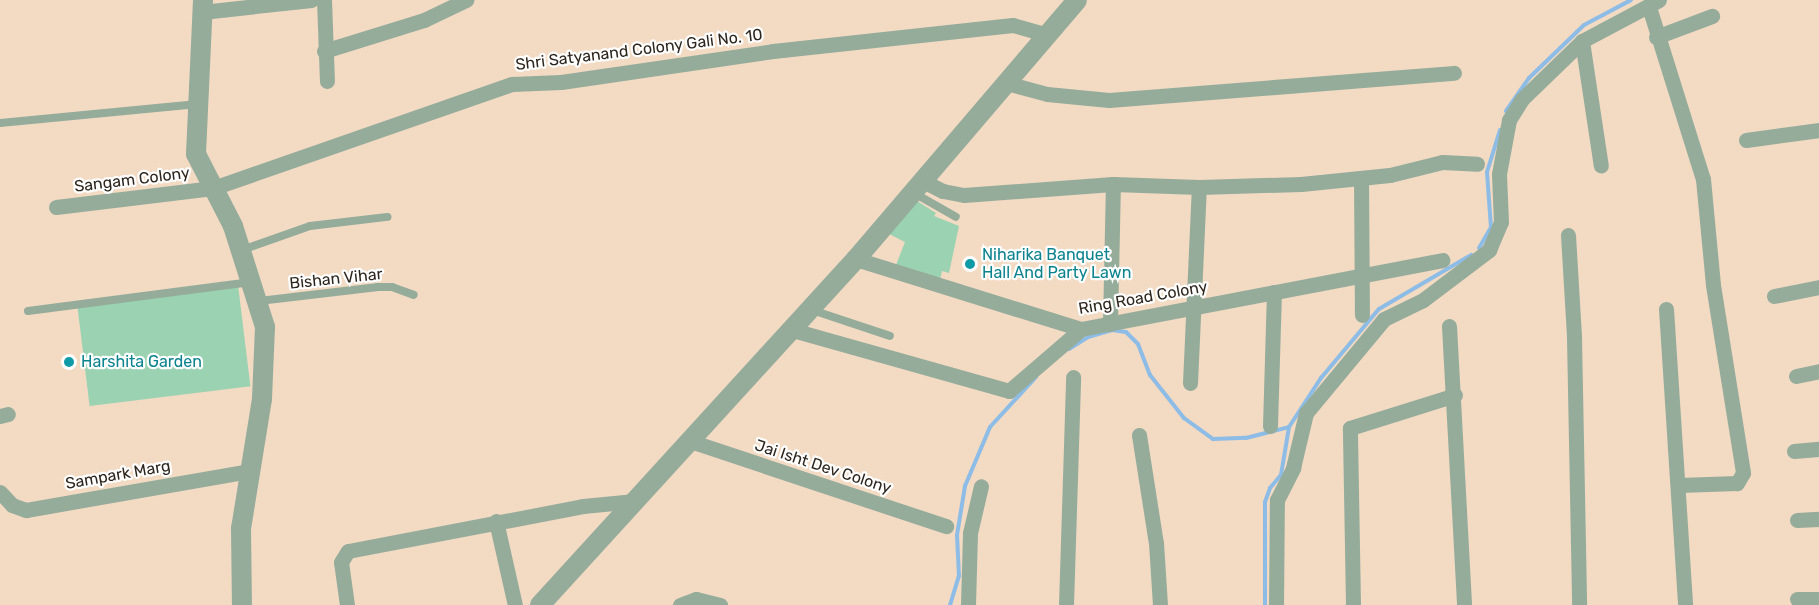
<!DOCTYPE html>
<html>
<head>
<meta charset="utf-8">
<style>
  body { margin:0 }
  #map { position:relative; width:1819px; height:605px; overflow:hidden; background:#f2dac3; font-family:Rubik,sans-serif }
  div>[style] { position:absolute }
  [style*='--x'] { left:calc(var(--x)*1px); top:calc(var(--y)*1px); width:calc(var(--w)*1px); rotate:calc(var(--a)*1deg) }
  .green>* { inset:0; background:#9ad2b2; transform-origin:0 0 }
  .stream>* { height:4px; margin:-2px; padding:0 2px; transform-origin:2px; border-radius:2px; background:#8dbce6 }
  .service>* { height:8px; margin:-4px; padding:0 4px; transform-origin:4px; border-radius:4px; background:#95ac9b }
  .minor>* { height:15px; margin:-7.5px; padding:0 7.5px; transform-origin:7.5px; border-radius:7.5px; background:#95ac9b }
  .tertiary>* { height:20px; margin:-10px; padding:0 10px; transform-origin:10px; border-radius:10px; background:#95ac9b }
  .dots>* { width:16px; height:16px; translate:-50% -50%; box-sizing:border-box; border:3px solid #fff; border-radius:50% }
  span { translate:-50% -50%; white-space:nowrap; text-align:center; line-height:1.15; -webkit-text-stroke:4.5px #fff; paint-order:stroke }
  .street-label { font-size:16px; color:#2e261d }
  .culture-label { font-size:16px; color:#0d838f }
  .left { translate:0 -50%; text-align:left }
</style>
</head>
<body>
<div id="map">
  <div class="green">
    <div style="clip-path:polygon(917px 201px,936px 213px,934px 216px,959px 226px,949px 273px,942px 271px,940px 280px,896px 265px,905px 242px,889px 234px)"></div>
    <div style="left:238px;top:285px;width:102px;height:162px;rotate:83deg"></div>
  </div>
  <div class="stream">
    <div style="--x:1506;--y:111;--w:40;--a:-55.1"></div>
    <div style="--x:1529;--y:78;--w:76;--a:-43.9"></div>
    <div style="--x:1584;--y:25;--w:53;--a:-28"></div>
    <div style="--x:1479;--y:248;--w:24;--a:-60"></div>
    <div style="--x:1491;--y:227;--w:55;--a:-94.2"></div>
    <div style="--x:1487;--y:172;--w:44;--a:-72.8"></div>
    <div style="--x:1069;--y:349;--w:22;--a:-32"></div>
    <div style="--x:1088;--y:337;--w:25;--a:-16"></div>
    <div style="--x:1112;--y:330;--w:14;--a:8"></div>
    <div style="--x:1126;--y:332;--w:17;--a:45"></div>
    <div style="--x:1138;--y:344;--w:33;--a:69"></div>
    <div style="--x:1150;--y:375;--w:55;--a:51.7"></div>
    <div style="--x:1184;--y:418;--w:36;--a:36"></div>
    <div style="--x:1213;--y:439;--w:33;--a:-2"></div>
    <div style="--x:1246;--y:438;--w:44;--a:-14.3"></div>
    <div style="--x:1289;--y:427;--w:59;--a:-56.9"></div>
    <div style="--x:1321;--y:378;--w:90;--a:-50"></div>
    <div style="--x:1379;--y:309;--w:107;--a:-30.4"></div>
    <div style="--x:950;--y:605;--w:30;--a:-73"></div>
    <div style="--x:959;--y:576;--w:41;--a:-92.8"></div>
    <div style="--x:957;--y:535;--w:50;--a:-80.7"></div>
    <div style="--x:965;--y:486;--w:64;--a:-67"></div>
    <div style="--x:990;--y:427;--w:68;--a:-47.4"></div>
    <div style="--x:1265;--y:605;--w:103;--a:-90"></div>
    <div style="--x:1265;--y:502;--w:15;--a:-70"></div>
    <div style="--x:1270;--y:488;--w:17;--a:-50"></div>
    <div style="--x:1281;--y:475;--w:49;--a:-80.5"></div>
  </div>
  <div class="service">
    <div style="--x:0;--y:123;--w:199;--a:-5.5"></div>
    <div style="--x:914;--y:193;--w:48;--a:29.7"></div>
    <div style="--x:242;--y:250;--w:72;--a:-19.4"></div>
    <div style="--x:310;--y:226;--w:78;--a:-6.7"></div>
    <div style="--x:259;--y:301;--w:120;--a:-6.7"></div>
    <div style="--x:378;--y:287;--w:14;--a:0"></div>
    <div style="--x:392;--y:287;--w:23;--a:20"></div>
    <div style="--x:812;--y:310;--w:82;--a:18.4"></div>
    <div style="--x:28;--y:311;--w:225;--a:-7.4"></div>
  </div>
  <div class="minor">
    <div style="--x:324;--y:0;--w:81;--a:87.9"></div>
    <div style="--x:1649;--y:7;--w:180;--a:72.6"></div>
    <div style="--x:1703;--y:179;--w:106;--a:84.6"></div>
    <div style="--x:1713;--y:285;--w:190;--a:80.9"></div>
    <div style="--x:1743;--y:473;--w:12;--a:121"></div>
    <div style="--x:1737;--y:483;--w:58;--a:178"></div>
    <div style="--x:202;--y:12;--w:110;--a:-6.3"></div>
    <div style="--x:1656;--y:37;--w:60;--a:-20.6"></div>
    <div style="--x:1582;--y:41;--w:126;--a:81.4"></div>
    <div style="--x:324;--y:51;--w:105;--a:-17.2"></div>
    <div style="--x:424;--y:20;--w:47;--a:-25.5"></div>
    <div style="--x:1006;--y:83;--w:42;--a:15"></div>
    <div style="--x:1047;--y:94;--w:62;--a:5.5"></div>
    <div style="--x:1109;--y:100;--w:346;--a:-4.5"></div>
    <div style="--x:1746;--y:140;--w:74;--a:-7.8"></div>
    <div style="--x:1361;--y:178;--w:137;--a:89.6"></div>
    <div style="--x:923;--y:181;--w:22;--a:27"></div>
    <div style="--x:943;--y:191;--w:21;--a:11"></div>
    <div style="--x:964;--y:195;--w:149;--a:-4.2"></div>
    <div style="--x:1113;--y:184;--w:86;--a:2"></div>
    <div style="--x:1199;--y:187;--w:102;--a:-1.7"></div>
    <div style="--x:1301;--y:184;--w:89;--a:-5.8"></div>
    <div style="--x:1390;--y:175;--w:54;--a:-14"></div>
    <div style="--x:1442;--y:162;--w:35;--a:3"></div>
    <div style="--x:56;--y:207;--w:158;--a:-6.9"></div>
    <div style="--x:213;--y:188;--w:317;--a:-19.2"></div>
    <div style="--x:512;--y:84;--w:49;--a:-2.3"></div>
    <div style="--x:561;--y:82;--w:214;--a:-8.3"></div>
    <div style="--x:773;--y:51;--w:241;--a:-6.2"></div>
    <div style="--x:1013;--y:25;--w:35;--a:16"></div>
    <div style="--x:1568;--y:235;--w:102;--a:86.6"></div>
    <div style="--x:1574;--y:337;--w:268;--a:88.9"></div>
    <div style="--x:856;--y:259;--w:236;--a:17.3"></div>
    <div style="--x:1081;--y:329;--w:368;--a:-10.8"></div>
    <div style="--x:1774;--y:296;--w:46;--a:-11.3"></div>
    <div style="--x:1666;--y:309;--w:297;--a:86.3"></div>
    <div style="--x:1110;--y:324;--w:140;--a:-88.8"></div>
    <div style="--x:1449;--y:326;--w:279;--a:86.9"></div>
    <div style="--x:789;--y:329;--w:229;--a:15.7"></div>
    <div style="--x:1009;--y:391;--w:95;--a:-40.7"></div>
    <div style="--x:1796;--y:376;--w:24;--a:-12"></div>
    <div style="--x:1190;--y:383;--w:196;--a:-87.4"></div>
    <div style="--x:0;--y:416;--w:8;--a:-14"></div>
    <div style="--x:1270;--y:426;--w:134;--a:-88.3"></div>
    <div style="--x:1139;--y:435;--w:109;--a:81.1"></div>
    <div style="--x:1156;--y:543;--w:62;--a:86.3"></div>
    <div style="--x:690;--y:441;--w:270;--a:18.4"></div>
    <div style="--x:1794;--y:451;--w:25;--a:-5"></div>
    <div style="--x:0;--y:492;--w:18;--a:47"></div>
    <div style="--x:12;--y:505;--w:15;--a:20"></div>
    <div style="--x:26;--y:510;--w:226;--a:-9.9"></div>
    <div style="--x:1797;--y:520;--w:22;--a:-3"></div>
    <div style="--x:496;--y:521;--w:86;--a:77.3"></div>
    <div style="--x:1797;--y:599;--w:22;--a:0"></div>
    <div style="--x:347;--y:605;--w:43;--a:-97.9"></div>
    <div style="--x:341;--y:562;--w:13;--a:-58"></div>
    <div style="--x:348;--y:551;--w:239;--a:-10.8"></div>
    <div style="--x:583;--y:506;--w:52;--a:-5.5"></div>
    <div style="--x:680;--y:605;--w:17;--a:-21"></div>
    <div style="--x:696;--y:599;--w:25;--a:14"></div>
    <div style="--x:968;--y:605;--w:72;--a:-88.4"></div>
    <div style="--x:970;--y:533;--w:48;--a:-76.8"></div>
    <div style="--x:1066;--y:605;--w:228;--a:-88.2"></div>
    <div style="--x:1276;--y:605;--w:105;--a:-89.5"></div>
    <div style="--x:1277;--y:500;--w:36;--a:-63"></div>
    <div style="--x:1293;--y:468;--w:57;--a:-76.7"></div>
    <div style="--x:1306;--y:413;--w:122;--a:-50.3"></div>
    <div style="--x:1384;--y:319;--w:43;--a:-26"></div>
    <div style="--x:1423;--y:300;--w:83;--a:-37.1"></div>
    <div style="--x:1489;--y:250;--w:30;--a:-67"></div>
    <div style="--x:1501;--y:222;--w:48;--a:-92.4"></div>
    <div style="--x:1499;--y:174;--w:55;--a:-79.5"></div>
    <div style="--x:1509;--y:120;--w:25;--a:-58"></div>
    <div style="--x:1522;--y:99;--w:83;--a:-44"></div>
    <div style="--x:1582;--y:41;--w:87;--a:-28"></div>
    <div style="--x:1353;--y:605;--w:177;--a:-91"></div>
    <div style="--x:1350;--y:428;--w:110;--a:-17.4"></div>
  </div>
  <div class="tertiary">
    <div style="--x:203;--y:0;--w:154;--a:92.6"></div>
    <div style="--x:196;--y:154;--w:81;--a:62.8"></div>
    <div style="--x:233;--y:226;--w:106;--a:72.4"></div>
    <div style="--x:265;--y:327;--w:72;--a:92.4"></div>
    <div style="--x:262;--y:399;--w:131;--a:99.2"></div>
    <div style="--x:241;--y:528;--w:77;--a:89.3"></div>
    <div style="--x:540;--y:605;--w:469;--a:-47.6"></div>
    <div style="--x:856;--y:259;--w:340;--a:-49.5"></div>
  </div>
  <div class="dots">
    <div style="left:970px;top:264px;background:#0f9aa8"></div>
    <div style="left:69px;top:362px;background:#0f9aa8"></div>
  </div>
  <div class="street-label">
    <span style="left:639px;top:50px;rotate:-7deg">Shri Satyanand Colony Gali No. 10</span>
    <span style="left:132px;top:180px;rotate:-7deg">Sangam Colony</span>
    <span style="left:336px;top:279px;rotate:-6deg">Bishan Vihar</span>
    <span style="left:1143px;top:298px;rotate:-10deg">Ring Road Colony</span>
    <span style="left:823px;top:467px;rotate:18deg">Jai Isht Dev Colony</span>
    <span style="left:118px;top:475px;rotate:-10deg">Sampark Marg</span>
  </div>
  <div class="culture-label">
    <span class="left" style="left:982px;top:264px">Niharika Banquet<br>Hall And Party Lawn</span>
    <span class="left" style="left:81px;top:362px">Harshita Garden</span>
  </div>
</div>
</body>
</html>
